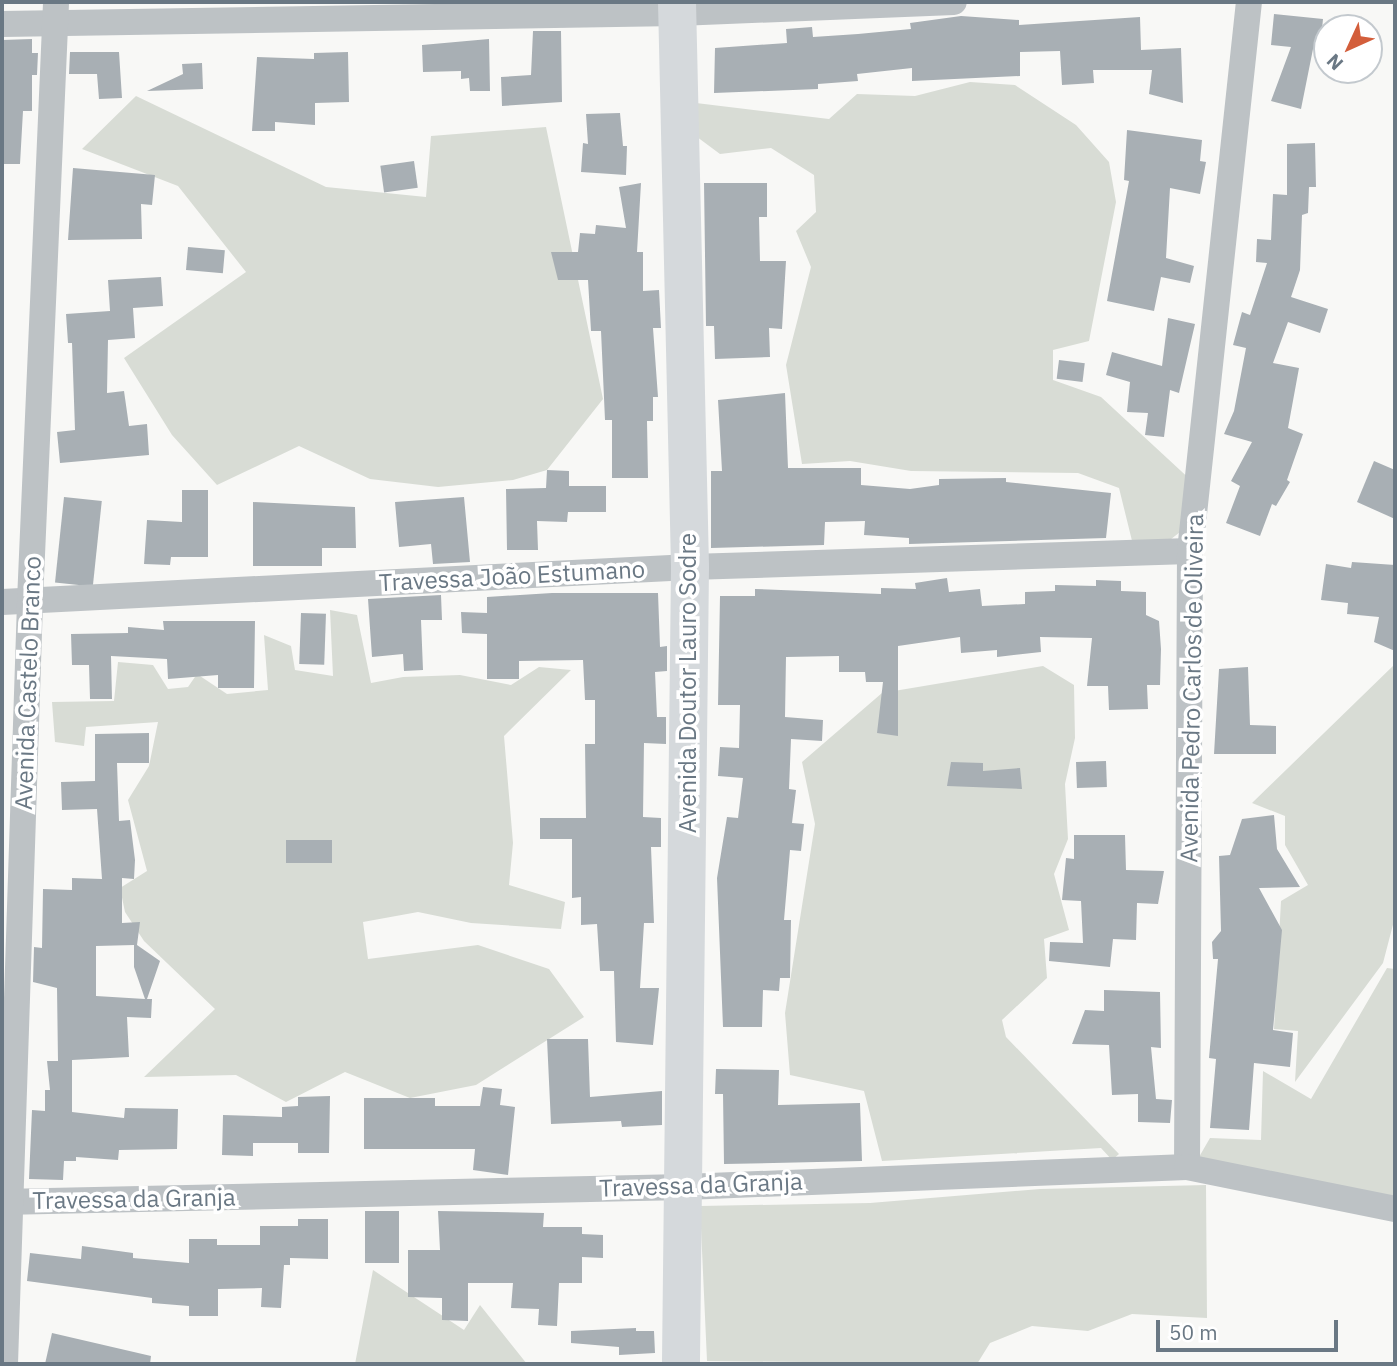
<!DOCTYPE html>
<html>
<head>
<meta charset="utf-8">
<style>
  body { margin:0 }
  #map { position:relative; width:1397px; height:1366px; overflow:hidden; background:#f8f8f6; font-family:"IBM Plex Sans",sans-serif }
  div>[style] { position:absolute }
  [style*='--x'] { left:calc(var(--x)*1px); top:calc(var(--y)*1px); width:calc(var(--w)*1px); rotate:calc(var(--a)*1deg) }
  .green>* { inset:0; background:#d8dcd5 }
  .building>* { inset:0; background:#a8afb4; transform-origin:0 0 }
  .street>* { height:26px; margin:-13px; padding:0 13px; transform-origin:13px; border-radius:13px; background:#bdc2c5 }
  .secondary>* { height:38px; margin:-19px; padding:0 19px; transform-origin:19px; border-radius:19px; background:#d5d9dc }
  span { translate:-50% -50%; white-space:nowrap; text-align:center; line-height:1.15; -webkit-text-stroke:7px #fff; paint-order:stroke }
  .street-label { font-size:24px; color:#6a7884 }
  .frame { position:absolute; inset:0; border:4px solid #6a7884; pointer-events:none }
  .north { position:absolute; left:1313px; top:14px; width:70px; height:70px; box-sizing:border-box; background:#fff; border:2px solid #c3c9ce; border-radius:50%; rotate:225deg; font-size:19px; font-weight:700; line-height:28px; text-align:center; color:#6a7884 }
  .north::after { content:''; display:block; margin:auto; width:24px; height:32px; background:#d35e3b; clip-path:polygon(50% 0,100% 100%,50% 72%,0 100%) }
  .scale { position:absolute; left:1156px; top:1320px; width:182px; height:32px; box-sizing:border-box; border:4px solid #6a7884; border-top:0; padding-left:9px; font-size:21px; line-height:24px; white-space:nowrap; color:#6a7884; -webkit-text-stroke:5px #fff; paint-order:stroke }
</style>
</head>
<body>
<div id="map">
  <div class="green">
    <div style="clip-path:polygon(970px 82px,1015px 85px,1076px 125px,1109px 162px,1116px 202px,1089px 341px,1053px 350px,1053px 380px,1101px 397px,1194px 483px,1189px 525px,1166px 543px,1135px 553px,1119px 488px,1078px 473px,911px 471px,850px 461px,802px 464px,786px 365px,811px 267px,796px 231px,816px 212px,814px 175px,771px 148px,720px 154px,689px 131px,696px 103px,829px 119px,857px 94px,915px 96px)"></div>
    <div style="clip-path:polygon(136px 96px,326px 187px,426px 197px,431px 136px,546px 127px,603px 399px,547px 470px,513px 480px,438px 487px,370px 479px,299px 446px,217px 485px,172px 435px,124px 358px,246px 272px,178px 186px,82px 149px)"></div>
    <div style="clip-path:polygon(330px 610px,357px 615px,371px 683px,403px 677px,460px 675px,511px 685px,539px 667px,571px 670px,504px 736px,513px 843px,509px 885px,565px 902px,561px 929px,471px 923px,418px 912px,363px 922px,368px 959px,478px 945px,549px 969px,584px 1017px,476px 1085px,410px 1098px,345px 1072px,286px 1102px,236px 1075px,144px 1077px,215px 1009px,144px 941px,125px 912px,120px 888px,147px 871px,128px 800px,149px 766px,158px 722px,86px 727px,84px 746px,55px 742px,52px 702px,114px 701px,118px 662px,153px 665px,168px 689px,188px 687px,197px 674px,227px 694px,268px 690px,264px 635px,291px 646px,295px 670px,333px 676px)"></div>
    <div style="clip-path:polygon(1395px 664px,1395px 917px,1383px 963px,1295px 1082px,1298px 1031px,1274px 1029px,1281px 901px,1308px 885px,1285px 845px,1285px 816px,1252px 803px)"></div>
    <div style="clip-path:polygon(1043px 666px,1074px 685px,1075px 738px,1065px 784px,1068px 839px,1054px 874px,1069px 930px,1044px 939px,1047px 978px,1002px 1020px,1006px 1037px,1119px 1154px,1112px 1160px,1101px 1148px,882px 1161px,864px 1091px,790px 1075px,785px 1013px,815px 824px,802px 762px,882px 693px)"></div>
    <div style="clip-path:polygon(1387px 968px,1395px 969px,1395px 1197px,1199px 1157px,1210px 1138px,1261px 1140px,1263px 1071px,1311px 1099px)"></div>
    <div style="clip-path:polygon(1206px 1185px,1207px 1318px,1132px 1314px,1088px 1331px,1032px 1326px,990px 1343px,977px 1364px,707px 1361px,700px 1206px,870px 1203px,1040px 1189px)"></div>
    <div style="clip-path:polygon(373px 1270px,464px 1330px,480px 1305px,527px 1364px,355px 1364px)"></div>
  </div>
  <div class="building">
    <div style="clip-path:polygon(1274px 14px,1323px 19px,1320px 50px,1313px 49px,1301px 109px,1271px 101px,1291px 47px,1271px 45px)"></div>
    <div style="clip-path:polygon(961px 16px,1019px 20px,1019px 25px,1140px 17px,1141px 50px,1181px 48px,1183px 103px,1149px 94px,1152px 70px,1093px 70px,1094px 83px,1062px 85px,1060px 51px,1020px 52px,1020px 76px,912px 81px,912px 68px,857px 74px,858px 81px,818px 84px,818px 89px,714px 93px,715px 48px,787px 43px,786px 29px,812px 27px,813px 37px,858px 34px,911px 29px,910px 23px)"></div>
    <div style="clip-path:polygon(533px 31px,561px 31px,562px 102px,502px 106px,501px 77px,531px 75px)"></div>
    <div style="clip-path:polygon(32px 39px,32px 53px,38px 53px,37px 75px,32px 75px,32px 111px,23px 111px,20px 164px,2px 164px,2px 40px)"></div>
    <div style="clip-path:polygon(489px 39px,490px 91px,470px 91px,469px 78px,461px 79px,461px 71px,423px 72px,422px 45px)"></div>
    <div style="clip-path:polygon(70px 52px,119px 52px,122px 98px,99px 99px,97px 74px,69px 74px)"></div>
    <div style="clip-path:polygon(348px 52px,349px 102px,315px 103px,315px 125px,275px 122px,275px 131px,252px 131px,257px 57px,314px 59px,314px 53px)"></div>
    <div style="clip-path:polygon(202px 63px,203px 89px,147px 91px,183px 74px,182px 64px)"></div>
    <div style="clip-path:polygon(620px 113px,623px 146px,627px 146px,626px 175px,581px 172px,583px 143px,588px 144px,586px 114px)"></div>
    <div style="clip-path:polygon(1127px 130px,1202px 140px,1200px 161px,1206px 162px,1200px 194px,1170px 188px,1166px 258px,1194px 266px,1190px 283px,1161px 277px,1154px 311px,1107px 301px,1129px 181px,1124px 180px)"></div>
    <div style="clip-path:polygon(1315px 143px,1316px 187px,1309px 187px,1308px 213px,1302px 215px,1300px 270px,1291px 297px,1328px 309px,1320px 333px,1288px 322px,1273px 363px,1299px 368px,1288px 428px,1303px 434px,1287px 480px,1290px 482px,1276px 506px,1272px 504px,1260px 536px,1226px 523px,1240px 486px,1231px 481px,1252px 442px,1224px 434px,1234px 411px,1246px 348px,1233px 345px,1242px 312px,1250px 315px,1267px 263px,1256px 262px,1257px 239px,1271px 240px,1273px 194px,1287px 195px,1287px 144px)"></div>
    <div style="left:414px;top:161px;width:27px;height:34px;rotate:82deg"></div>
    <div style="clip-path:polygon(73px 168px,155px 175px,152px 205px,141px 204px,142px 239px,68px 240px)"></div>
    <div style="clip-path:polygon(641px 183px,637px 252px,643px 252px,643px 291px,659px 290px,661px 328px,653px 328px,658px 397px,653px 397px,653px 421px,647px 421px,648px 478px,612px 478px,612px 420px,605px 420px,601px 331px,591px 331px,588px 280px,558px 280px,551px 252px,578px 252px,580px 233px,595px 234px,596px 225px,626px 228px,619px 187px)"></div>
    <div style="clip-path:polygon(704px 183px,767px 183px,767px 217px,759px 217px,760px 261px,786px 261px,782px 329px,769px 328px,770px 357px,715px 359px,714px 326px,706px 326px)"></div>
    <div style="left:188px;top:247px;width:37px;height:23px;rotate:5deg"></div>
    <div style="clip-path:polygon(161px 277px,163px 306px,133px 308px,135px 338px,108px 340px,107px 393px,124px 391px,129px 426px,147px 424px,149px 455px,60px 463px,57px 432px,75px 430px,72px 343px,68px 343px,66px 314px,110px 311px,108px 280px)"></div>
    <div style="clip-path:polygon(1168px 318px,1195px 324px,1179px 393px,1170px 390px,1164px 437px,1145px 435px,1148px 413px,1127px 412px,1130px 382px,1106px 375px,1112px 352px,1162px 366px)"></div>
    <div style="left:1059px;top:360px;width:26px;height:19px;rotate:7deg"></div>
    <div style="clip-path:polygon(785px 393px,788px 468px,861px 468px,861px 485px,910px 489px,939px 485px,939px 479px,1006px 478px,1006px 482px,1111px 493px,1106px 538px,909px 544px,909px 538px,864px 535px,865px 521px,825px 522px,824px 545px,711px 548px,711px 471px,722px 471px,718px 400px)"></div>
    <div style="clip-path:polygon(1374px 461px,1395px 470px,1395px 519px,1357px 502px)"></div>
    <div style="clip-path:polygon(547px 470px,569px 471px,569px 486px,606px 486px,606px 512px,568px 512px,567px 522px,537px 521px,538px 550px,507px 550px,506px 489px,546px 488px)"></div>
    <div style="clip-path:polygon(182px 490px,208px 490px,208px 557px,171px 557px,170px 565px,144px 564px,147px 520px,182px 522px)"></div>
    <div style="left:64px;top:497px;width:38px;height:86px;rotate:6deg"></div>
    <div style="clip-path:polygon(464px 497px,470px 562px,433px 564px,431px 544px,399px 547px,395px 502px)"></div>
    <div style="clip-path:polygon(253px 502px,355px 507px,356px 548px,322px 548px,322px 566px,253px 566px)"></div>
    <div style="clip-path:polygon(1352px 562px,1395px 565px,1395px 651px,1374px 642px,1379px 617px,1347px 614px,1348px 603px,1321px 600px,1326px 564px,1351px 568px)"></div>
    <div style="clip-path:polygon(947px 578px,949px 592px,980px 589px,982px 606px,1025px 604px,1025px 592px,1055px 591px,1055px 585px,1096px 586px,1096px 580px,1121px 581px,1121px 591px,1146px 592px,1146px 615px,1159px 621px,1161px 649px,1160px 685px,1147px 685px,1148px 709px,1109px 710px,1108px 686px,1087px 686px,1092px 638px,1040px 637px,1041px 652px,997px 657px,997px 650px,961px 653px,960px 637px,898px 646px,898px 736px,877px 733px,883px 682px,866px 682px,865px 672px,839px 672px,839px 656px,786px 657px,785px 717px,823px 720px,822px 741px,791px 739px,789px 789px,796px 790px,792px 823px,804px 824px,801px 851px,790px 850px,784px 920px,791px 920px,790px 978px,780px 978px,779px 991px,763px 990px,762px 1027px,723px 1027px,717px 878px,727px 817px,738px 818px,743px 778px,718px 776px,720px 747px,739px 748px,740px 705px,718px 705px,720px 596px,755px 596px,755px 589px,881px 594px,881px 588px,916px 589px,915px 583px)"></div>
    <div style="clip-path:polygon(552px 593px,658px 593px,660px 647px,667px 646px,667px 671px,655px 672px,657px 717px,666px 717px,666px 744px,644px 743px,643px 817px,661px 818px,661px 847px,651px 847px,654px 923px,644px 923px,640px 988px,659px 988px,653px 1045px,616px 1042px,614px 971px,600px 971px,597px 924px,581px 925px,581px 897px,572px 898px,572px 839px,540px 839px,540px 818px,586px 818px,585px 744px,595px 744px,595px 700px,585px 700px,583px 660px,519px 661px,519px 679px,487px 679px,487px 634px,462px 633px,461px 612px,487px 613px,487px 597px)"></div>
    <div style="clip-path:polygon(441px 595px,442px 620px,421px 620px,423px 670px,404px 671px,403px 654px,372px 657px,368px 599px)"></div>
    <div style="left:301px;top:613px;width:25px;height:51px;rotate:2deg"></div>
    <div style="clip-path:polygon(163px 621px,255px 621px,254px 688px,218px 688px,218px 675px,168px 679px,167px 659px,111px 656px,112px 699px,90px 699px,89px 665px,72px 665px,71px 634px,128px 633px,128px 627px,164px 630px)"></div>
    <div style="clip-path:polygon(1248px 667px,1250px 725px,1276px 726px,1276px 754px,1214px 754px,1219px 669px)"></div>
    <div style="clip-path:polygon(evenodd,149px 733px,149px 763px,117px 763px,119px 821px,130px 820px,135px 860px,134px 879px,122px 878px,122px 923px,140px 922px,137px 945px,160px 961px,147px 999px,152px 999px,151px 1018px,127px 1017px,129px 1057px,72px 1060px,72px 1112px,124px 1118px,125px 1108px,178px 1109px,177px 1149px,119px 1150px,118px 1160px,76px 1157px,76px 1161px,64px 1161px,63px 1180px,29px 1179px,32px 1110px,45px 1111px,45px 1090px,50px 1090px,47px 1061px,58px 1061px,57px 988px,33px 982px,34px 947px,42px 948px,43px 889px,72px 890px,72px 878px,102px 879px,97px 809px,62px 810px,61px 782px,95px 781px,95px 734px,149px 733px,134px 945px,134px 967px,145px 999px,96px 996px,96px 946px,134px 945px)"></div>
    <div style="left:1106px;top:761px;width:26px;height:30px;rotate:88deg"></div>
    <div style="clip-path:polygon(951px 762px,983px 763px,983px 771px,1020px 768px,1022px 789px,947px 786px)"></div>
    <div style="clip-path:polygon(1274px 815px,1277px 849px,1300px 887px,1259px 888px,1282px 930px,1273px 1030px,1293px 1033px,1290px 1067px,1254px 1063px,1249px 1130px,1210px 1128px,1216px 1059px,1209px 1058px,1218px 959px,1213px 959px,1212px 942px,1221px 931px,1219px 856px,1230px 855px,1242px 819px)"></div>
    <div style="clip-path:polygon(1074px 835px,1125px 835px,1126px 870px,1164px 871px,1158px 904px,1137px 903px,1136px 940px,1113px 939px,1110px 967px,1049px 961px,1050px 942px,1083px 943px,1081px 901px,1062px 900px,1066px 858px,1074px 859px)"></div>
    <div style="left:332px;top:840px;width:23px;height:46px;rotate:90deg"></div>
    <div style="clip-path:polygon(1104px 990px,1160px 992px,1161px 1048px,1151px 1047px,1156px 1099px,1172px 1100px,1170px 1123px,1138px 1122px,1138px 1094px,1112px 1095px,1109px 1045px,1072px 1044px,1085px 1010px,1104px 1011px)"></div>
    <div style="clip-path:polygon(547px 1039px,588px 1039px,590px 1097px,662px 1091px,662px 1125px,622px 1127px,621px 1121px,551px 1124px)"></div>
    <div style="clip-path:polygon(716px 1069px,779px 1070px,778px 1105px,860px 1103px,862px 1161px,724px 1164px,723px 1094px,715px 1094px)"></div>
    <div style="clip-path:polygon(483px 1087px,502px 1089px,500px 1105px,515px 1107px,508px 1175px,473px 1170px,475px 1149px,364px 1149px,364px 1098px,435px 1098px,435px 1106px,480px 1106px)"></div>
    <div style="clip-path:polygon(330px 1096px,329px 1153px,298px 1153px,298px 1143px,253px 1143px,253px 1156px,222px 1155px,223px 1115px,282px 1117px,282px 1107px,298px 1106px,298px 1097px)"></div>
    <div style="left:365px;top:1211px;width:34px;height:52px"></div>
    <div style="clip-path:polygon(438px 1211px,544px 1213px,543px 1227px,582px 1227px,582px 1234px,603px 1235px,603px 1258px,582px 1257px,582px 1283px,559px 1283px,557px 1326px,538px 1325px,539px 1309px,511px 1308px,513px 1283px,468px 1283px,468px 1321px,442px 1320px,442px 1298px,408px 1297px,408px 1250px,440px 1250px)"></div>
    <div style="clip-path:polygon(298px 1219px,328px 1219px,328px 1259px,290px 1258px,290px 1265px,284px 1265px,281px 1308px,261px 1307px,262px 1288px,218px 1289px,218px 1316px,189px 1316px,189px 1306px,152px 1303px,152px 1298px,27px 1281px,30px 1253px,81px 1259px,82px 1246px,133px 1253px,133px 1258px,189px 1263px,189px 1239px,217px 1239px,217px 1245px,260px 1245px,260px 1226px,298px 1226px)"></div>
    <div style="clip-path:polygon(636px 1328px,636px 1331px,654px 1331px,655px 1353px,619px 1355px,619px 1347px,571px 1343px,571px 1331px)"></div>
    <div style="clip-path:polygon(52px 1333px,151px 1356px,150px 1364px,45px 1364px)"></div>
  </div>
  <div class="street">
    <div style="--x:2;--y:24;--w:676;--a:-0.93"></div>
    <div style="--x:678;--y:13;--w:276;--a:-2.3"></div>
    <div style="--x:2;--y:602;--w:689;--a:-2.91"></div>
    <div style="--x:690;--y:567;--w:500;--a:-1.83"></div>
    <div style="--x:1187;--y:1167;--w:616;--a:-89.72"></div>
    <div style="--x:1190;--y:551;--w:552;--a:-83.87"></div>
    <div style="--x:2;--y:1202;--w:683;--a:-1.26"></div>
    <div style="--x:685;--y:1187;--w:502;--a:-2.28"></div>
    <div style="--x:1187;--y:1167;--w:212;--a:11.4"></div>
    <div style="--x:5;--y:1364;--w:763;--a:-88.12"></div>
    <div style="--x:30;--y:601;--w:600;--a:-87.51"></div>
  </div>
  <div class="secondary">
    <div style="--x:677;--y:2;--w:565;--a:88.68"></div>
    <div style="--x:690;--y:567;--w:797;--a:90.65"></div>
  </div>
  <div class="street-label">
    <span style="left:512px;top:576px;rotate:-3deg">Travessa João Estumano</span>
    <span style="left:28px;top:683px;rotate:-88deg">Avenida Castelo Branco</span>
    <span style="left:688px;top:683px;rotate:-90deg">Avenida Doutor Lauro Sodre</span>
    <span style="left:1192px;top:688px;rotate:-89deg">Avenida Pedro Carlos de Oliveira</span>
    <span style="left:701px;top:1185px;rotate:-2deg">Travessa da Granja</span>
    <span style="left:134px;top:1199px;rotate:-1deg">Travessa da Granja</span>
  </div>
  <div class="frame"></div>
  <div class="north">N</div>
  <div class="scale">50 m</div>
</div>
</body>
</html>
